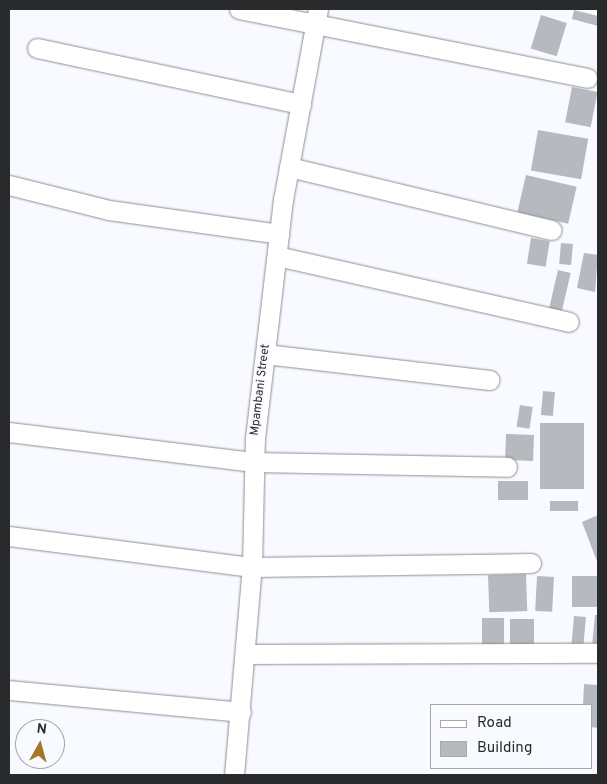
<!DOCTYPE html>
<html>
<head>
<meta charset="utf-8">
<style>
  body { margin:0 }
  #map { position:relative; width:607px; height:784px; overflow:hidden; background:#f8faff; font-family:Overpass,sans-serif }
  div>[style] { position:absolute }
  [style*='--x'] { left:calc(var(--x)*1px); top:calc(var(--y)*1px); width:calc(var(--w)*1px); rotate:calc(var(--a)*1deg) }
  .building>* { inset:0; background:#b6b9be; transform-origin:0 0 }
  .roads { filter:drop-shadow(0 0 1px #8b8e93) drop-shadow(0 0 1px #8b8e93) }
  .minor>* { height:19px; margin:-9.5px; padding:0 9.5px; transform-origin:9.5px; border-radius:9.5px; background:#fff }
  span { translate:-50% -50%; white-space:nowrap; text-align:center; line-height:1.15; -webkit-text-stroke:4px #f8faff; paint-order:stroke }
  .street-label { font-size:12px; color:#292a2c }
  .frame { position:absolute; inset:0; border:10px solid #292a2c; pointer-events:none }
  .legend { position:absolute; left:430px; top:704px; width:162px; height:65px; box-sizing:border-box; background:#f8faff; border:1px solid #a5a7ab; margin:0; padding:6px 9px; list-style:none; font-size:15px; color:#292a2c }
  .legend li { display:flex; align-items:center; gap:10px; height:25px }
  .legend b { width:25px; border:1px solid #a5a7ab }
  .north { position:absolute; left:15px; top:719px; width:50px; height:50px; box-sizing:border-box; background:#f8faff; border:1px solid #a5a7ab; border-radius:50%; rotate:7deg; font-size:14px; font-weight:700; line-height:20px; text-align:center; color:#292a2c }
  .north::after { content:''; display:block; margin:auto; width:18px; height:22px; background:#a27727; clip-path:polygon(50% 0,100% 100%,50% 72%,0 100%) }
</style>
</head>
<body>
<div id="map">
  <div class="building">
    <div style="clip-path:polygon(574px 10px,598px 16px,598px 26px,572px 19px)"></div>
    <div style="left:541px;top:15px;width:27px;height:35px;rotate:17deg"></div>
    <div style="left:572px;top:87px;width:26px;height:36px;rotate:11deg"></div>
    <div style="left:538px;top:130px;width:51px;height:41px;rotate:10deg"></div>
    <div style="left:526px;top:175px;width:52px;height:38px;rotate:13deg"></div>
    <div style="left:531px;top:238px;width:19px;height:26px;rotate:9deg"></div>
    <div style="left:561px;top:243px;width:12px;height:21px;rotate:5deg"></div>
    <div style="clip-path:polygon(584px 253px,598px 255px,595px 292px,577px 288px)"></div>
    <div style="left:558px;top:270px;width:13px;height:39px;rotate:13deg"></div>
    <div style="left:543px;top:391px;width:12px;height:24px;rotate:5deg"></div>
    <div style="left:520px;top:405px;width:13px;height:22px;rotate:9deg"></div>
    <div style="left:540px;top:423px;width:44px;height:66px"></div>
    <div style="left:506px;top:434px;width:28px;height:26px;rotate:2deg"></div>
    <div style="left:498px;top:481px;width:30px;height:19px"></div>
    <div style="left:550px;top:501px;width:28px;height:10px"></div>
    <div style="clip-path:polygon(598px 515px,598px 564px,582px 522px)"></div>
    <div style="left:526px;top:574px;width:37px;height:38px;rotate:88deg"></div>
    <div style="left:537px;top:576px;width:17px;height:35px;rotate:3deg"></div>
    <div style="left:598px;top:576px;width:31px;height:26px;rotate:90deg"></div>
    <div style="clip-path:polygon(595px 615px,598px 615px,598px 646px,592px 646px)"></div>
    <div style="left:574px;top:616px;width:12px;height:30px;rotate:5deg"></div>
    <div style="left:482px;top:618px;width:22px;height:30px"></div>
    <div style="left:510px;top:619px;width:24px;height:25px"></div>
    <div style="clip-path:polygon(584px 684px,598px 685px,598px 728px,591px 727px,591px 705px,583px 705px)"></div>
  </div>
  <div class="roads">
    <div class="minor">
      <div style="--x:239;--y:9;--w:355;--a:11.2"></div>
      <div style="--x:37;--y:48;--w:270;--a:12"></div>
      <div style="--x:289;--y:167;--w:270;--a:13.5"></div>
      <div style="--x:9;--y:185;--w:103;--a:14"></div>
      <div style="--x:109;--y:210;--w:172;--a:8"></div>
      <div style="--x:277;--y:256;--w:299;--a:12.7"></div>
      <div style="--x:265;--y:354;--w:226;--a:6.6"></div>
      <div style="--x:9;--y:432;--w:247;--a:7"></div>
      <div style="--x:254;--y:462;--w:253;--a:1.1"></div>
      <div style="--x:9;--y:536;--w:245;--a:7.3"></div>
      <div style="--x:252;--y:567;--w:279;--a:-0.8"></div>
      <div style="--x:246;--y:654;--w:352;--a:-0.2"></div>
      <div style="--x:9;--y:690;--w:233;--a:5.4"></div>
      <div style="--x:234;--y:775;--w:209;--a:-85.1"></div>
      <div style="--x:252;--y:567;--w:129;--a:-88.7"></div>
      <div style="--x:255;--y:438;--w:240;--a:-83.3"></div>
      <div style="--x:283;--y:200;--w:194;--a:-79.6"></div>
    </div>
  </div>
  <div class="street-label">
    <span style="left:261px;top:390px;rotate:-83deg">Mpambani Street</span>
  </div>
  <div class="frame"></div>
  <ul class="legend">
  <li><b style="height:6px;background:#fff"></b>Road</li>
  <li><b style="height:14px;background:#b6b9be"></b>Building</li>
  </ul>
  <div class="north">N</div>
</div>
</body>
</html>
